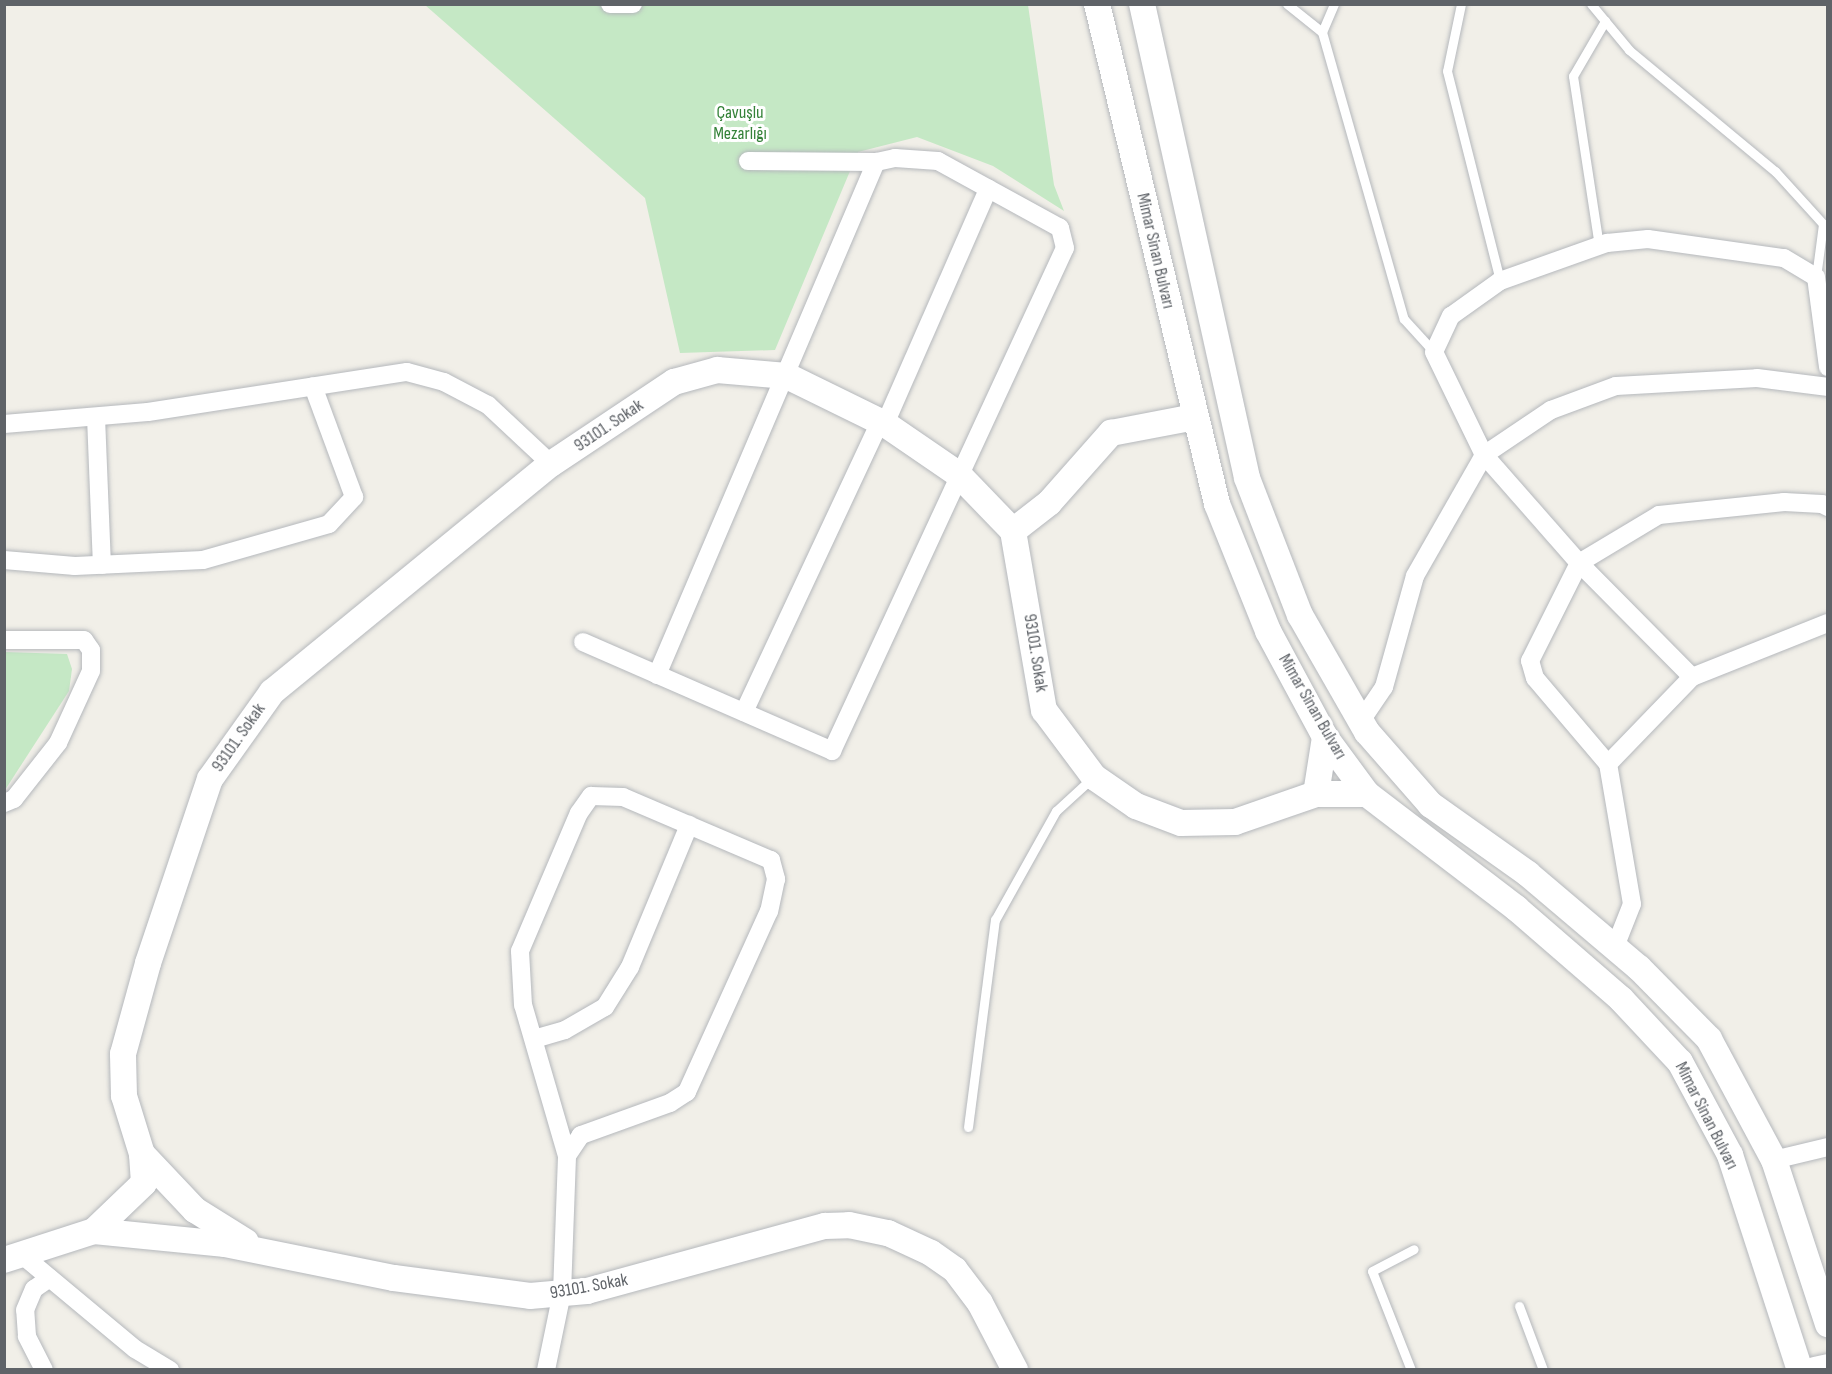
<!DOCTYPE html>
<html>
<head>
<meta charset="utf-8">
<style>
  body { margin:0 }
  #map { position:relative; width:1832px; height:1374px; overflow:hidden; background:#f1efe8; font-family:"Sofia Sans Condensed",sans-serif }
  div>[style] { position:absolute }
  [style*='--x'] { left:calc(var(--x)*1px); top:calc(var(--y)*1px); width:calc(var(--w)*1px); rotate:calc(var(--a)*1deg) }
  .green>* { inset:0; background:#c5e8c5 }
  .roads { filter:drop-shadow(0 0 2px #b5b8bc) drop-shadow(0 0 2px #b5b8bc) }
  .lane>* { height:9px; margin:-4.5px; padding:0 4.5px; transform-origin:4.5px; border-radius:4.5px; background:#fff }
  .street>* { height:18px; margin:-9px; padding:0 9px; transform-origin:9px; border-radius:9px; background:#fff }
  .secondary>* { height:26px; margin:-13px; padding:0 13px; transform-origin:13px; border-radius:13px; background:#fff }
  span { translate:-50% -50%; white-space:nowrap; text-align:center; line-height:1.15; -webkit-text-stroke:6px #fff; paint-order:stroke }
  .park-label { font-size:18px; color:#348238 }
  .street-label { font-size:18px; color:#5f6368 }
  .frame { position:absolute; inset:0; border:6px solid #5f6368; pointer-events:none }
</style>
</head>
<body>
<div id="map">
  <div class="green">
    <div style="clip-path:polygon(425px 5px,1028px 5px,1054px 185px,1064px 211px,993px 166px,917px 137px,858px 152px,775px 350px,680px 353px,645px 198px)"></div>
    <div style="clip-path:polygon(5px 652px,67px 654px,72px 669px,69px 691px,5px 790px)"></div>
  </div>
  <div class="roads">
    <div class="lane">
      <div style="--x:1287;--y:4;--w:45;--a:38.7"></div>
      <div style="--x:1334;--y:4;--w:30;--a:113"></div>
      <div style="--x:1322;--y:32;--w:298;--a:74.1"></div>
      <div style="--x:1404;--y:319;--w:45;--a:47.7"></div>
      <div style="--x:1461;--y:4;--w:68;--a:101.8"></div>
      <div style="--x:1447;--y:71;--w:217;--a:75.8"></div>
      <div style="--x:1591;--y:4;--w:60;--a:50.4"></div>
      <div style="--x:1629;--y:50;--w:190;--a:39.7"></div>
      <div style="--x:1775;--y:171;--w:72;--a:47.8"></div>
      <div style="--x:1823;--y:224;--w:53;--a:97.5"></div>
      <div style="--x:1599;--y:246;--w:172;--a:-98.7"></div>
      <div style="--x:1573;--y:76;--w:64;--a:-59.8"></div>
      <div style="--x:968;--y:1127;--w:209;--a:-82.6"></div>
      <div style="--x:995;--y:920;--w:125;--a:-60.8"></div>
      <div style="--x:1056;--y:811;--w:49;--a:-42.5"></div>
      <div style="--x:1519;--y:1306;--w:68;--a:69.4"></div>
      <div style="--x:1411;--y:1370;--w:106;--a:-111.5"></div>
      <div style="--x:1372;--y:1271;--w:47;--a:-27.6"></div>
    </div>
    <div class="street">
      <div style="--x:610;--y:4;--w:23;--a:0"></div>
      <div style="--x:96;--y:417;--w:148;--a:87.7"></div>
      <div style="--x:4;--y:424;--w:144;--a:-4.8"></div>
      <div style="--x:148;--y:412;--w:262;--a:-8.8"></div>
      <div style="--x:407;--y:372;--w:38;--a:15"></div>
      <div style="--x:444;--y:382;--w:50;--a:27.6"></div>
      <div style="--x:488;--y:405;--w:86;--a:43.1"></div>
      <div style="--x:885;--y:424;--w:257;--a:-66.3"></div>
      <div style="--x:4;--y:560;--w:71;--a:4.8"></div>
      <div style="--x:75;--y:566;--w:128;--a:-2.7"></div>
      <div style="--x:203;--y:560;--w:131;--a:-15.9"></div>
      <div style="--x:329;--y:524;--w:37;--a:-47"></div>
      <div style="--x:354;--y:497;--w:118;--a:-110.3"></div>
      <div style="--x:4;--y:640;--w:80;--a:0"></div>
      <div style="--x:84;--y:640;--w:12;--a:55"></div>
      <div style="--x:91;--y:650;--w:21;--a:90"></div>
      <div style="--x:91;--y:671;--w:79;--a:114.6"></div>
      <div style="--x:58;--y:743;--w:71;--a:128.2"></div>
      <div style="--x:14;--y:799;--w:11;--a:158"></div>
      <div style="--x:583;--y:642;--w:272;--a:23.6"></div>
      <div style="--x:832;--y:751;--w:554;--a:-65.15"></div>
      <div style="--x:1065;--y:248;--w:21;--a:-104"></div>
      <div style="--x:1060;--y:228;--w:139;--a:-151.2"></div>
      <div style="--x:938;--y:161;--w:43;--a:-176"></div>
      <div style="--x:895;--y:158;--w:19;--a:168"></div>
      <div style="--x:876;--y:162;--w:128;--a:-179.6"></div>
      <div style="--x:657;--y:675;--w:558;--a:-66.88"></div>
      <div style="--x:1692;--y:677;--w:161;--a:-134.7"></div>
      <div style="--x:1579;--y:563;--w:144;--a:-131.3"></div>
      <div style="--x:1484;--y:455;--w:114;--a:-115.9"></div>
      <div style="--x:1434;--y:352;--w:40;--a:-65"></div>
      <div style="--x:1451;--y:316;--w:60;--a:-35.5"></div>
      <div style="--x:1500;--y:281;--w:114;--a:-19.6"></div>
      <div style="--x:1607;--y:243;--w:41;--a:-5.6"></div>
      <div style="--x:1648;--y:239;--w:137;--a:8"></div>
      <div style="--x:1784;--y:258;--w:37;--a:31"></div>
      <div style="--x:1816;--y:277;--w:91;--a:82.4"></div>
      <div style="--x:744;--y:712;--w:320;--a:-64.9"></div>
      <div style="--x:1361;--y:721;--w:41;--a:-55.9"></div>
      <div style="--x:1384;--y:687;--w:115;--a:-74.4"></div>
      <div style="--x:1415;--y:576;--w:139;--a:-60.3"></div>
      <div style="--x:1484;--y:455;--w:81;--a:-33.9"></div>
      <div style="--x:1551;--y:410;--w:69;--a:-20.3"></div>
      <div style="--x:1616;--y:386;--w:141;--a:-3.2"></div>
      <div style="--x:1757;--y:378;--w:72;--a:7.2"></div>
      <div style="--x:1608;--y:764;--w:121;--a:-46"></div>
      <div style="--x:1692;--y:677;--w:146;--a:-21.7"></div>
      <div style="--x:1615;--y:947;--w:46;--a:-68.4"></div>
      <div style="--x:1632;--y:904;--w:142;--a:-99.7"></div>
      <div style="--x:1608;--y:764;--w:113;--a:-130.3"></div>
      <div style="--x:1535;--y:678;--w:18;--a:-106"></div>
      <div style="--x:1530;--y:661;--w:110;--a:-63.4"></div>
      <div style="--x:1579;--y:563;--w:93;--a:-31"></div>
      <div style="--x:1659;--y:515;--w:126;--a:-5.9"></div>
      <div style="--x:1784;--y:502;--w:38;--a:3"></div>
      <div style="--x:1822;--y:504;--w:7;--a:27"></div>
      <div style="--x:534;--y:1039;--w:32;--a:-16"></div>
      <div style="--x:565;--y:1030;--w:46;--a:-29.9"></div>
      <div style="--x:605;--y:1007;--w:47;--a:-58"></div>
      <div style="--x:630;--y:967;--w:154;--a:-67.4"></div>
      <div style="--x:1774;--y:1160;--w:56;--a:-13.5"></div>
      <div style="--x:21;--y:1254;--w:148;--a:39.8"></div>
      <div style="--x:135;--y:1349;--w:41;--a:31"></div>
      <div style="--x:44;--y:1370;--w:38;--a:-117"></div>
      <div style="--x:27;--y:1336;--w:26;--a:-94"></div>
      <div style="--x:25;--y:1310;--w:23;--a:-67"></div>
      <div style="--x:34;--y:1289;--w:19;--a:-35"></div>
      <div style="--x:546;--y:1370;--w:79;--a:-78.3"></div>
      <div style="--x:562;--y:1293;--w:137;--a:-87.9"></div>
      <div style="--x:567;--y:1156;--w:157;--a:-106.2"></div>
      <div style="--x:523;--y:1005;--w:54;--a:-93.2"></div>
      <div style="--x:520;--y:951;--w:150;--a:-66.9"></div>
      <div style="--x:579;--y:813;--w:21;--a:-55"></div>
      <div style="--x:591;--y:796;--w:32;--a:2"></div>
      <div style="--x:623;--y:797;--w:161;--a:23.1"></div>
      <div style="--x:771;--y:860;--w:20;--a:75"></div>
      <div style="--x:776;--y:879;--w:33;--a:102"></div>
      <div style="--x:769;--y:911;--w:199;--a:114.4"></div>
      <div style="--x:687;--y:1092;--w:20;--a:147"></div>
      <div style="--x:670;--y:1103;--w:95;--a:160.2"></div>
      <div style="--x:581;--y:1135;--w:25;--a:124"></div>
    </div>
    <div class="secondary">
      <div style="--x:1097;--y:4;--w:514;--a:76.5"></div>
      <div style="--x:1217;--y:504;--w:137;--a:68.1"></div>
      <div style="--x:1268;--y:631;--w:120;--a:61.7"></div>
      <div style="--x:1325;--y:737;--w:71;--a:53.6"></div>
      <div style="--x:1367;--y:794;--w:188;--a:37.4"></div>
      <div style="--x:1516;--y:908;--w:139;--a:40.9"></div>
      <div style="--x:1621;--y:999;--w:86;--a:46.9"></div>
      <div style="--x:1680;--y:1062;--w:106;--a:61.7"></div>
      <div style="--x:1730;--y:1155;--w:226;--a:72"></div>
      <div style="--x:1142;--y:4;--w:485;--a:77.5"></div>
      <div style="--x:1247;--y:478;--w:147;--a:68.9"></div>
      <div style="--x:1300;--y:615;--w:135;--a:60.2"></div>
      <div style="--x:1367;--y:732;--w:97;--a:48.8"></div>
      <div style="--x:1431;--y:805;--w:119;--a:35.4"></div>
      <div style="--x:1528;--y:874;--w:145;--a:40.3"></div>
      <div style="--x:1639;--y:968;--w:100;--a:45.4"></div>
      <div style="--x:1709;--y:1039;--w:137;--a:61.8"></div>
      <div style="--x:1774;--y:1160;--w:173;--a:71.8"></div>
      <div style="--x:1013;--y:531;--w:46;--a:-37.9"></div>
      <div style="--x:1049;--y:503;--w:94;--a:-48.5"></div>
      <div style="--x:1111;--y:433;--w:86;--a:-10.8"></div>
      <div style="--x:1316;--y:794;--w:58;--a:-81"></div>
      <div style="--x:142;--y:1154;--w:77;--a:46.6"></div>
      <div style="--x:195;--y:1210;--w:60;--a:32.1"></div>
      <div style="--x:94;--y:1231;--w:69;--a:-43.8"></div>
      <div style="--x:144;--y:1183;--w:29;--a:-94"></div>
      <div style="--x:142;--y:1154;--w:61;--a:-107.2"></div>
      <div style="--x:124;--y:1096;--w:42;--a:-91.4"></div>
      <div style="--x:123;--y:1054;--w:94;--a:-74.6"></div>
      <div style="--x:148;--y:963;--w:194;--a:-71.4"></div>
      <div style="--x:210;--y:779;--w:107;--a:-54.5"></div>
      <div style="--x:272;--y:692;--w:360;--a:-39.3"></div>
      <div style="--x:551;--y:464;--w:148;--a:-33.7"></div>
      <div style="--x:674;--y:382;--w:45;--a:-15.6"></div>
      <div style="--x:717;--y:370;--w:70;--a:4.9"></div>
      <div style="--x:787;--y:376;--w:109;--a:26.1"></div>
      <div style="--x:885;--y:424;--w:88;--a:34.4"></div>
      <div style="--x:958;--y:474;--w:79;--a:46"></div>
      <div style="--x:1013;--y:531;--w:182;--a:80.2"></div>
      <div style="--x:1044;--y:710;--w:84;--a:53.3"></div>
      <div style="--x:1094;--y:777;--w:51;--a:34.6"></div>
      <div style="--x:1136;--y:806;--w:48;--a:20.7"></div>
      <div style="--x:1181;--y:823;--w:54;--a:-1.1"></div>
      <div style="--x:1235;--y:822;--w:86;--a:-19.1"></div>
      <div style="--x:1316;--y:794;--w:51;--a:0"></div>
      <div style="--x:4;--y:1260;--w:95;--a:-17.9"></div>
      <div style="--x:94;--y:1231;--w:132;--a:5.7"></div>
      <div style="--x:225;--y:1244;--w:172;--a:11.4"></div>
      <div style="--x:394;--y:1278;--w:137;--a:7.5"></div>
      <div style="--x:530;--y:1296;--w:57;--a:-5"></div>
      <div style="--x:587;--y:1291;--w:247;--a:-15.3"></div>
      <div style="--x:825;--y:1226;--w:24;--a:-2"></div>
      <div style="--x:849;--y:1225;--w:40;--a:12"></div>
      <div style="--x:888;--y:1233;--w:47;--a:24.9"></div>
      <div style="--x:931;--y:1253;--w:29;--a:35"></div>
      <div style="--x:955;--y:1270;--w:41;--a:52.9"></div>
      <div style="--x:980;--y:1303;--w:76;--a:62.4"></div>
      <div style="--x:1815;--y:1370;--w:13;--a:-13"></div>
    </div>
  </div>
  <div class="park-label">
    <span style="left:740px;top:124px">Çavuşlu<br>Mezarlığı</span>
  </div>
  <div class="street-label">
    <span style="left:1155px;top:251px;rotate:77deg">Mimar Sinan Bulvarı</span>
    <span style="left:609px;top:426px;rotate:-34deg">93101. Sokak</span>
    <span style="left:1035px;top:653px;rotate:81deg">93101. Sokak</span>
    <span style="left:1312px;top:707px;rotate:60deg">Mimar Sinan Bulvarı</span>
    <span style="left:239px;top:738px;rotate:-55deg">93101. Sokak</span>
    <span style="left:1706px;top:1116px;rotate:63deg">Mimar Sinan Bulvarı</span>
    <span style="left:589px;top:1287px;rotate:-10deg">93101. Sokak</span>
  </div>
  <div class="frame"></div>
</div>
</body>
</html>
